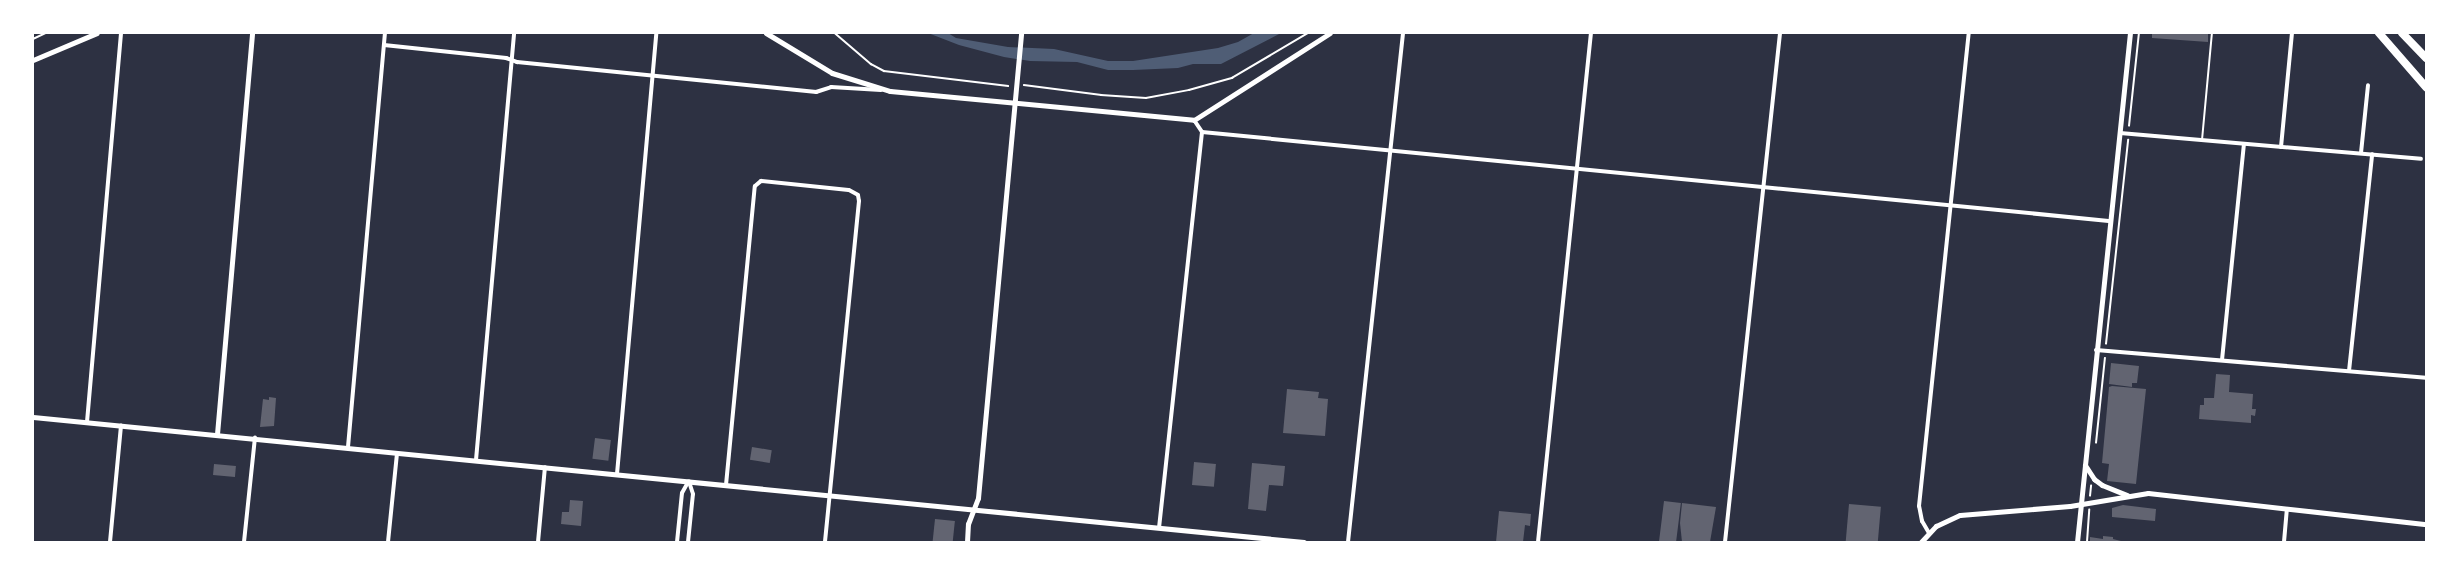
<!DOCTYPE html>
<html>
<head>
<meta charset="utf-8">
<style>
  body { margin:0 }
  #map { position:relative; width:2459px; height:575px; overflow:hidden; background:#2d3142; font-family:"Nunito Sans",sans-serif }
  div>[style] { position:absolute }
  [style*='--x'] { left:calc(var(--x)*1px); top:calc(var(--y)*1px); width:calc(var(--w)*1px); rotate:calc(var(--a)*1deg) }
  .water>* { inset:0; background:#4f5d75 }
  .building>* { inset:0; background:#626471; transform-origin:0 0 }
  .path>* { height:1.5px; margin:-0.75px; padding:0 0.75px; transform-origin:0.75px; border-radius:0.75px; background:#fff }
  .service>* { height:2px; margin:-1px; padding:0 1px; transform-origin:1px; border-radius:1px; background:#fff }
  .minor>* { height:4px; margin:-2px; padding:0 2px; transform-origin:2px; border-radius:2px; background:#fff }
  .tertiary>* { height:5px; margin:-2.5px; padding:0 2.5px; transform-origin:2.5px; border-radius:2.5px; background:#fff }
  .secondary>* { height:5px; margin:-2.5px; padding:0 2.5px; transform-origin:2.5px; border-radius:2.5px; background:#fff }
  .motorway>* { height:8px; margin:-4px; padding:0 4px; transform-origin:4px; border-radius:4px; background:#fff }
  span { translate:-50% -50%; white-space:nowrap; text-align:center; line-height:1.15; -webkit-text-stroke:6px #fff; paint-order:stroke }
  .frame { position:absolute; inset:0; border:34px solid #fff; pointer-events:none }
</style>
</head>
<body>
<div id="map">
  <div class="water">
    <div style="clip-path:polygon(928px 33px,948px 33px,956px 38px,1008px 47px,1054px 49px,1108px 61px,1133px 61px,1218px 48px,1238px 42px,1254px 33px,1281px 33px,1221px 64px,1193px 64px,1178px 68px,1133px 70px,1108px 70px,1077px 62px,1030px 61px,1004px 57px,959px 45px)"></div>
  </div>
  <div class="building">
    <div style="clip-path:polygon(2152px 33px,2208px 33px,2208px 42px,2152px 38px)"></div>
    <div style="clip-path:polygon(2111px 363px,2139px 366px,2137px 383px,2132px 383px,2132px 387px,2109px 384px)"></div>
    <div style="clip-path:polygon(2216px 374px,2230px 375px,2229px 392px,2253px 394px,2252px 409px,2256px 409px,2255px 416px,2251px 415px,2251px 423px,2199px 419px,2200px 405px,2204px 405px,2204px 398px,2214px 398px)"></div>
    <div style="clip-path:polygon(2112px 386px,2146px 389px,2136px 484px,2107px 481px,2109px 464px,2102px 463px,2109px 387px)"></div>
    <div style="clip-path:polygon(1287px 389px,1319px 392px,1318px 398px,1328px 399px,1325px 436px,1283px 433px)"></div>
    <div style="clip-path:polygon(269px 397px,276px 398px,274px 426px,260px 427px,263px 399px,269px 400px)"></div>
    <div style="left:595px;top:438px;width:16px;height:21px;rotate:7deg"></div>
    <div style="left:752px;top:447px;width:20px;height:13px;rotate:9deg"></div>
    <div style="left:1194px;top:462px;width:22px;height:23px;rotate:5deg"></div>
    <div style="clip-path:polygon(1252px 463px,1285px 466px,1283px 486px,1269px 485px,1266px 511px,1248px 509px)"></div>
    <div style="left:214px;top:464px;width:22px;height:11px;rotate:5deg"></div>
    <div style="clip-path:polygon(570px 500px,583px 501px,581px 526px,561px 524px,562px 512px,569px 512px)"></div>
    <div style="left:1664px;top:501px;width:17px;height:41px;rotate:7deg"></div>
    <div style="clip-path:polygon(1682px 503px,1716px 507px,1710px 542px,1682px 542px,1680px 523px)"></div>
    <div style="left:1849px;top:504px;width:32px;height:38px;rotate:5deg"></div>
    <div style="clip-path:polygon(2123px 505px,2156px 509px,2155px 521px,2112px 517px,2112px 508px)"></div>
    <div style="clip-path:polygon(1499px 511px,1531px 514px,1530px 526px,1525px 525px,1523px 542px,1496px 542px)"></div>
    <div style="left:935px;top:519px;width:20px;height:23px;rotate:6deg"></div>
    <div style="clip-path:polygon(2103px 536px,2113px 537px,2113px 539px,2125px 542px,2090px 542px,2090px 537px,2103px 539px)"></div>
  </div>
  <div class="path">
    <div style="--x:835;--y:33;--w:48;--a:40.7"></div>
    <div style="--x:871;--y:64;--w:15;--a:28"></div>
    <div style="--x:884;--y:71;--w:125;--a:6.9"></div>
    <div style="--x:33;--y:39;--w:14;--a:-25"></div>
    <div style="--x:1024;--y:85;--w:78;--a:7.4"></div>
    <div style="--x:1101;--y:95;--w:45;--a:3.8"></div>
    <div style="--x:1146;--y:98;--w:44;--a:-10.5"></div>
    <div style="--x:1189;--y:90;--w:45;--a:-15.6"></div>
    <div style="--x:1232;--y:78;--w:88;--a:-30.6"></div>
    <div style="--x:2129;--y:126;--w:94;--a:-83.9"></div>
    <div style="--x:2106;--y:344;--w:205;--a:-83.8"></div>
    <div style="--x:2096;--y:443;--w:85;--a:-84"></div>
    <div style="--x:2090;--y:496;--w:10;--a:-84"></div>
    <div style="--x:2087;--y:542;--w:32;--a:-86"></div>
  </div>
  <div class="service">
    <div style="--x:2202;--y:140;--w:107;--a:-84.7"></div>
  </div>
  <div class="minor">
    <div style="--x:384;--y:45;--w:123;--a:6.1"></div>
    <div style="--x:506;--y:58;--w:12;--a:20"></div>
    <div style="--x:517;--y:62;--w:301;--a:5.7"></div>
    <div style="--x:816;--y:92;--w:16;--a:-18"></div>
    <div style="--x:831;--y:87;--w:50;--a:3.4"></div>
    <div style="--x:1194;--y:120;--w:14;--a:56"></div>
    <div style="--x:1202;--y:132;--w:911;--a:5.6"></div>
    <div style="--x:2120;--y:133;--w:302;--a:4.9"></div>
    <div style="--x:2281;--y:147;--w:115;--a:-84.5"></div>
    <div style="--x:2361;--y:153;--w:68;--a:-84.1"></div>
    <div style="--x:2096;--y:350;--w:331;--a:4.8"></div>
    <div style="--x:2222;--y:360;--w:217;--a:-84.2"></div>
    <div style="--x:2349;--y:371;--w:218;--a:-83.9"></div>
    <div style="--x:87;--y:422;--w:390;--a:-85"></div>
    <div style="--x:348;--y:447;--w:416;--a:-84.9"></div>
    <div style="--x:476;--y:460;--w:429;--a:-84.9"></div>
    <div style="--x:617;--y:474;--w:443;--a:-84.9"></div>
    <div style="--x:726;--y:485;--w:300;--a:-84.5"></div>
    <div style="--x:755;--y:186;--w:8;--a:-40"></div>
    <div style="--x:761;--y:181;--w:88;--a:5.8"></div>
    <div style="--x:849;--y:190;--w:10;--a:29"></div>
    <div style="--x:858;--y:195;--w:6;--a:81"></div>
    <div style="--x:859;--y:201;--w:343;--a:95.7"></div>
    <div style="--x:1159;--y:528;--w:398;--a:-83.8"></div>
    <div style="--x:1929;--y:533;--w:14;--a:-120"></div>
    <div style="--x:1922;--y:521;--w:15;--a:-101"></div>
    <div style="--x:1919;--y:506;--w:476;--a:-84"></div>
    <div style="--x:110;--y:542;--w:117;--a:-84.6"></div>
    <div style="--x:244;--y:542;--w:105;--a:-84"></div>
    <div style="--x:388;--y:542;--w:89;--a:-84.2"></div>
    <div style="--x:538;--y:542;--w:75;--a:-84.7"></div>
    <div style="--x:677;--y:542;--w:49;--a:-84.2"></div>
    <div style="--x:682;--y:493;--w:13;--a:-61"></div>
    <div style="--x:688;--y:542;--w:48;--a:-84.1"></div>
    <div style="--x:693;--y:494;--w:13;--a:-108"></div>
    <div style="--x:1348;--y:542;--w:512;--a:-83.83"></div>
    <div style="--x:1538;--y:542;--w:512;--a:-84.06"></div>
    <div style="--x:1725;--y:542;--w:512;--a:-83.83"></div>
    <div style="--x:2284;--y:542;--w:33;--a:-85"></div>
  </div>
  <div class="tertiary">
    <div style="--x:766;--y:33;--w:77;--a:31.2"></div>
    <div style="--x:832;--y:73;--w:61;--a:17.2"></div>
    <div style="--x:890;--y:91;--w:305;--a:5.4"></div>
    <div style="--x:1194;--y:120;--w:161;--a:-32.6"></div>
    <div style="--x:33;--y:60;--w:69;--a:-22.9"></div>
    <div style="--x:967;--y:542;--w:18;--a:-87"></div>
    <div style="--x:968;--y:524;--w:28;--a:-69"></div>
    <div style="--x:978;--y:498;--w:467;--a:-84.7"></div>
  </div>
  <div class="secondary">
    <div style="--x:33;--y:417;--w:1277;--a:5.62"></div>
    <div style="--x:217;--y:434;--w:403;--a:-85"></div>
    <div style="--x:2085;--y:465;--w:17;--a:57"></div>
    <div style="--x:2094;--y:479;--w:10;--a:37"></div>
    <div style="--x:2102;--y:485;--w:27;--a:22"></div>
    <div style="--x:1921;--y:542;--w:22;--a:-47"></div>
    <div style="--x:1936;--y:526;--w:26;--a:-25"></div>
    <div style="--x:1960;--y:515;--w:110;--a:-4.7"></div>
    <div style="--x:2070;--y:506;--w:79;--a:-9.5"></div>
    <div style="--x:2148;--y:493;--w:280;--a:6.4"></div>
    <div style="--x:2077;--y:542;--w:512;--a:-84.06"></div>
  </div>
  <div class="motorway">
    <div style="--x:2379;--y:33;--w:72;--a:49"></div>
    <div style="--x:2402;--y:33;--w:35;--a:46"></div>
  </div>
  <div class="frame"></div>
</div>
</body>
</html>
